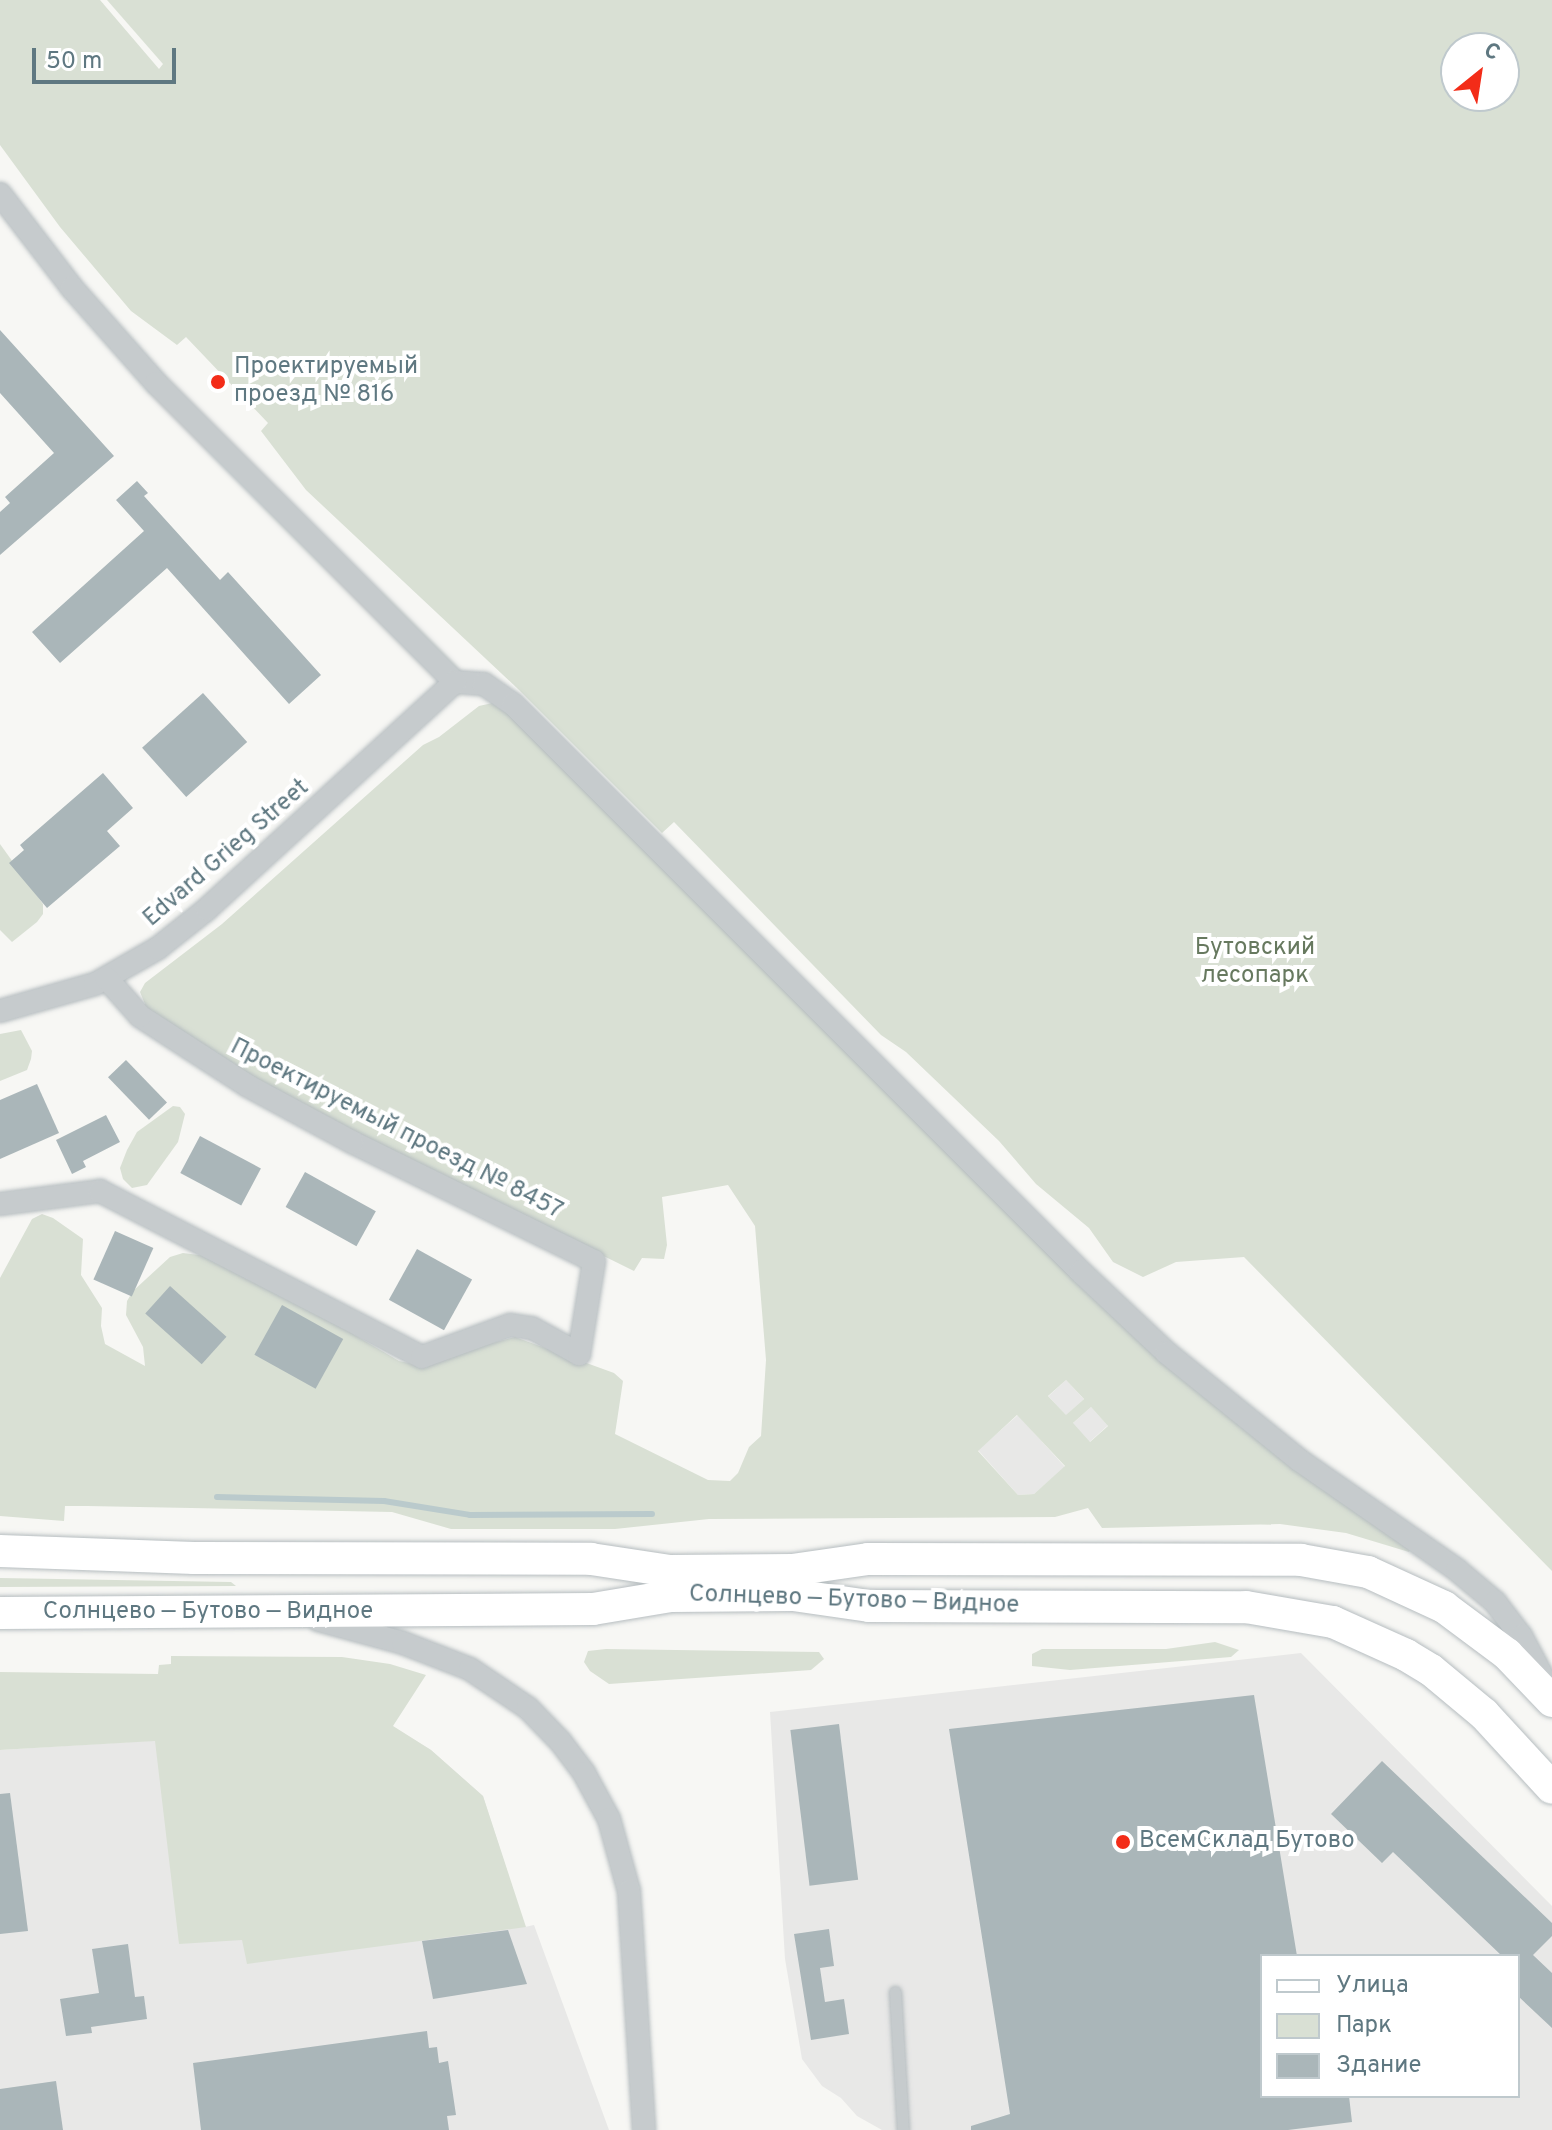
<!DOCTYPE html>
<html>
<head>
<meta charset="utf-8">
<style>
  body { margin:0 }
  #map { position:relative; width:1552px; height:2130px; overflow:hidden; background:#f7f7f4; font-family:Overpass,sans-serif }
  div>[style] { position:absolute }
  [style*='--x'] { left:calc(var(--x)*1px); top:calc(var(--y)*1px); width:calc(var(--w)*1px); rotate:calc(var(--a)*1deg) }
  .built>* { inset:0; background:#e8e8e7; transform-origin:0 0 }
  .green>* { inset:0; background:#d9e0d4 }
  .stream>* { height:6px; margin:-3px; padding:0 3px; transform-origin:3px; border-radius:3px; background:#bacacc }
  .building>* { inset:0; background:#aab6b9; transform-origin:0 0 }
  .roads { filter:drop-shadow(0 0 2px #b6bdc0) drop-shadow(0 0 2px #b6bdc0) }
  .service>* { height:11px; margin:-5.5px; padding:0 5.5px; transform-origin:5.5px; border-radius:5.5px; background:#c6cbcd }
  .minor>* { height:22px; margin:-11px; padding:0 11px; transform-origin:11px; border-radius:11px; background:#c6cbcd }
  .secondary>* { height:32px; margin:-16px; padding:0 16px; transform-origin:16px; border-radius:16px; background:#fff }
  .dots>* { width:22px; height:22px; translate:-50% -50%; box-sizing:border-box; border:4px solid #fff; border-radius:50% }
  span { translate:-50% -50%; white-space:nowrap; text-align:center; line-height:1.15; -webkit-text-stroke:8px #fff; paint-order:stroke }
  .poi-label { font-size:24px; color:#5f7881 }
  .left { translate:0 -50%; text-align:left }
  .street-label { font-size:24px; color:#5f7881 }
  .park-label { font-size:24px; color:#67795f }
  .legend { position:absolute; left:1260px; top:1954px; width:260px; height:144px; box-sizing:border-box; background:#fff; border:2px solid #bfc9cd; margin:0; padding:10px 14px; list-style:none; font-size:24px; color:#5f7881 }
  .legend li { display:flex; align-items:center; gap:16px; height:40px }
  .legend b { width:40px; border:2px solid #bfc9cd }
  .north { position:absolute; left:1440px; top:32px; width:80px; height:80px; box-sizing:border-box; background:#fff; border:2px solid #bfc9cd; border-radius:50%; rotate:30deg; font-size:22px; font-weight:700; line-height:32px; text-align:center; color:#5f7881 }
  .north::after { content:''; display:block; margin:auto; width:28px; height:36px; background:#f32c18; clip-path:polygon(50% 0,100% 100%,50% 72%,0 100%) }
  .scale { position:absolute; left:32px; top:48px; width:144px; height:36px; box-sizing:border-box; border:4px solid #5f7881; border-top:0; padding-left:10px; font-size:24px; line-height:28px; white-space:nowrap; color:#5f7881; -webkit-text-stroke:6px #fff; paint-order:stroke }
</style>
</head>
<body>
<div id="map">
  <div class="built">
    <div style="left:1066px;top:1380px;width:26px;height:24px;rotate:47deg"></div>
    <div style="left:1091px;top:1407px;width:25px;height:25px;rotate:48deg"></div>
    <div style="clip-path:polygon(1018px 1415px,1065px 1467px,1034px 1494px,1018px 1495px,978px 1450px)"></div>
    <div style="clip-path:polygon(evenodd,1301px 1653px,1552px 1906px,1552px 2130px,882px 2130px,857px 2116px,841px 2098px,822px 2086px,802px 2059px,785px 1959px,770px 1712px,1301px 1653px,1262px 1956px,1518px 1956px,1518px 2096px,1262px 2096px,1262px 1956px)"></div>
    <div style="clip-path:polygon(392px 1726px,431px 1750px,483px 1796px,525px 1927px,534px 1925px,609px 2130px,0 2130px,0 1750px)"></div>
  </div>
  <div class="green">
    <div style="clip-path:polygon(evenodd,0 0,100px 0,159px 69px,163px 64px,107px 0,1552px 0,1552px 1571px,1244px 1257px,1176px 1262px,1143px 1277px,1113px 1262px,1089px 1228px,1036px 1184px,999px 1141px,906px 1052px,881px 1035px,674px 822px,662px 833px,518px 689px,306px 490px,261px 431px,268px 423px,186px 337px,177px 345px,131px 311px,60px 227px,0 145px,0 0,1456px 48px,1504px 48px,1504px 96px,1456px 96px,1456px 48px)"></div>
    <div style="clip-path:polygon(evenodd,497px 702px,1079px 1280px,1412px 1547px,1409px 1552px,1346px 1533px,1280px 1524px,1102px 1528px,1088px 1508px,1055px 1517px,709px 1519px,615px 1529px,451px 1529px,392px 1512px,87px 1506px,65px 1506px,64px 1521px,0 1516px,0 1278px,32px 1219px,42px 1214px,53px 1218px,83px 1239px,81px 1275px,102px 1308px,101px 1326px,105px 1344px,145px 1366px,143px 1347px,126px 1315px,127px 1301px,133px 1291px,170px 1257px,183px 1253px,206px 1256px,244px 1270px,399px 1361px,414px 1364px,515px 1337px,614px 1373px,623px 1381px,615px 1434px,708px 1480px,730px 1481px,738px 1473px,749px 1447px,761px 1436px,766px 1360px,755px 1226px,728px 1185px,662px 1197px,667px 1245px,664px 1259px,642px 1258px,634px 1271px,304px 1108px,142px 1007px,145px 1004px,140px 992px,145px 983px,222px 924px,423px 745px,439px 737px,479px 706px,497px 702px,1066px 1380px,1084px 1399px,1066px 1415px,1048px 1396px,1066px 1380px,497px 702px,1091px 1407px,1108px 1426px,1090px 1442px,1073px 1423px,1091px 1407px,497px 702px,1017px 1415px,1065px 1466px,1034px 1494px,1018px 1495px,978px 1451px,1017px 1415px)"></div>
    <div style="clip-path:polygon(0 844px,43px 904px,43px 914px,37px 922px,12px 942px,0 930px)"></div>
    <div style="clip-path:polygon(21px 1030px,32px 1051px,31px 1059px,27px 1070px,0 1081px,0 1034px)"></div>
    <div style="clip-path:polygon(173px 1106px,180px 1107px,185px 1114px,178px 1142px,147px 1185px,132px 1188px,123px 1179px,120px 1168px,127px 1150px,137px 1132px)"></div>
    <div style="clip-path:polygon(0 1578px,231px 1582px,236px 1586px,0 1587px)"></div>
    <div style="clip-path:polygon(1215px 1642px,1239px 1650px,1231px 1657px,1070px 1670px,1032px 1666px,1032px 1654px,1042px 1649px,1166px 1649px)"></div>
    <div style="clip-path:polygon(606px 1649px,819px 1652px,824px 1659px,811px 1670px,609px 1684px,590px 1671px,584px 1662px,588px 1651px)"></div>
    <div style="clip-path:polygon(171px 1656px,342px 1657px,390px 1664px,426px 1675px,393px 1726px,431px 1750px,483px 1796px,526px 1927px,247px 1964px,242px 1940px,179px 1944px,155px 1741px,0 1750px,0 1672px,158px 1674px,159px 1665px,171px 1664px)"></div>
  </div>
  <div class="stream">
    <div style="--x:217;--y:1497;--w:167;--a:1.4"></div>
    <div style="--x:384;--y:1501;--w:87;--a:9.2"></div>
    <div style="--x:470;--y:1515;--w:182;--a:-0.3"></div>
  </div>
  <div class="building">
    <div style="clip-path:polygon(0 330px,114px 456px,0 555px,0 512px,10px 503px,5px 497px,54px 453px,0 393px)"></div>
    <div style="clip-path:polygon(137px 481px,148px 493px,144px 496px,220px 580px,228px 572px,321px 675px,289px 704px,167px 568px,60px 663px,32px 632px,144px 531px,116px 500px)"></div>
    <div style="left:203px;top:693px;width:66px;height:82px;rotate:48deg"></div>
    <div style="clip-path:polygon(103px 773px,133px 808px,107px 831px,120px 846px,47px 908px,9px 863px,24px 850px,20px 845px)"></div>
    <div style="left:126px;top:1060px;width:59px;height:25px;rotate:46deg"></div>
    <div style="clip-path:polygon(37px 1084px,59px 1133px,0 1159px,0 1100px)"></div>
    <div style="clip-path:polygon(106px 1115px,120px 1142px,83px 1161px,86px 1167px,72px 1174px,56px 1140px)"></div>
    <div style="left:200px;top:1136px;width:69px;height:42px;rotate:28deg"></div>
    <div style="left:305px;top:1172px;width:81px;height:40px;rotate:29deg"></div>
    <div style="left:115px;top:1231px;width:42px;height:53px;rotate:24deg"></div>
    <div style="left:417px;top:1249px;width:63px;height:58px;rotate:29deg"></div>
    <div style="left:170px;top:1286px;width:76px;height:37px;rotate:42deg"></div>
    <div style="left:282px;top:1305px;width:70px;height:57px;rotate:29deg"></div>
    <div style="clip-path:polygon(1254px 1695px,1297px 1956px,1262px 1956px,1262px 2096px,1349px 2096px,1352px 2122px,1288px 2130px,971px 2130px,971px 2126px,1010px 2114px,949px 1729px)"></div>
    <div style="left:839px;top:1724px;width:157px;height:49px;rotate:83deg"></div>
    <div style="clip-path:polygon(1382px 1761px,1552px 1923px,1552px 1936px,1533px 1955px,1552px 1973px,1552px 2028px,1518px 1996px,1518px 1956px,1502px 1956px,1393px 1852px,1382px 1863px,1331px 1814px)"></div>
    <div style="clip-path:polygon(10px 1793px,28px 1931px,0 1934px,0 1794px)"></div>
    <div style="clip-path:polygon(829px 1929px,834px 1966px,820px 1968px,825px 2002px,844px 1999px,849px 2034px,811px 2040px,794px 1934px)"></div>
    <div style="clip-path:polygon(508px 1930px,527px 1984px,433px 1999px,422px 1941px)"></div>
    <div style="clip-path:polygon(128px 1944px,135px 1997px,144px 1996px,147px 2019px,91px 2027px,92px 2033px,66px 2036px,60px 1999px,99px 1993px,92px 1949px)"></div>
    <div style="clip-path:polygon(427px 2031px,429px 2048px,437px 2047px,439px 2063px,448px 2061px,456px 2115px,447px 2116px,449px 2130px,201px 2130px,193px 2063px)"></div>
    <div style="clip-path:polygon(56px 2081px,63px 2130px,0 2130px,0 2089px)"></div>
  </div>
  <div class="roads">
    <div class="service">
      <div style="--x:895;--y:1992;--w:138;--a:86.7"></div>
    </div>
    <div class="minor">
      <div style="--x:0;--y:194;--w:118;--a:52.5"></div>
      <div style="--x:72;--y:288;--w:127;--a:48.5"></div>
      <div style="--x:156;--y:383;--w:423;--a:45"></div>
      <div style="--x:455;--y:682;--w:29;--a:4"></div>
      <div style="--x:484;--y:684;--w:35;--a:35"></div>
      <div style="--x:513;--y:704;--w:803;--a:45"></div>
      <div style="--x:1081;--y:1272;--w:118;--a:43.3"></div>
      <div style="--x:1167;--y:1353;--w:170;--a:39"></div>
      <div style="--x:1299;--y:1460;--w:193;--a:34.8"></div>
      <div style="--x:1457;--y:1570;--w:50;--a:40.1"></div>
      <div style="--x:1495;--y:1602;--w:43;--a:52.6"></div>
      <div style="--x:1521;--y:1636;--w:53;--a:62"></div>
      <div style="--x:0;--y:1011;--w:99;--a:-15.9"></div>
      <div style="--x:95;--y:984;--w:73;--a:-29.7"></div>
      <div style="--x:158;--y:948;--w:63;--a:-38.5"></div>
      <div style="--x:207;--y:909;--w:336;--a:-42.5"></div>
      <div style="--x:0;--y:1204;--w:101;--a:-7.4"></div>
      <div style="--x:100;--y:1191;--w:362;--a:27.3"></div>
      <div style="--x:422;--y:1357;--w:94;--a:-20"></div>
      <div style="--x:510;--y:1325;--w:22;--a:8"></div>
      <div style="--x:532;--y:1328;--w:54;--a:29"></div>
      <div style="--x:579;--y:1354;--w:94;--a:-80.8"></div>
      <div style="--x:594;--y:1261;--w:270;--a:-153.8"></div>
      <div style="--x:352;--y:1142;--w:118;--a:-151.7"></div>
      <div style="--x:248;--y:1086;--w:129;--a:-147.1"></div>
      <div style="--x:140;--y:1016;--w:50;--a:-131.7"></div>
      <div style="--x:318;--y:1620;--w:88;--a:15.1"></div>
      <div style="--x:403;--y:1643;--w:72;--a:21.2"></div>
      <div style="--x:470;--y:1669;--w:70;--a:33.9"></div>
      <div style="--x:528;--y:1708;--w:46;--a:45.9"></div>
      <div style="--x:560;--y:1741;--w:40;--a:53"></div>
      <div style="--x:584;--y:1773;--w:52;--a:61.5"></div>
      <div style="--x:609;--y:1819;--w:75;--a:74.5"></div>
      <div style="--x:629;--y:1891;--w:239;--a:86.4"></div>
    </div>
    <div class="secondary">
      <div style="--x:0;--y:1551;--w:194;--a:2.1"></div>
      <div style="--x:194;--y:1558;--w:397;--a:0.1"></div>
      <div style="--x:591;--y:1559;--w:80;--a:8.6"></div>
      <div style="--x:670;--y:1571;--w:122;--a:-0.5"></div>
      <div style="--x:792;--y:1570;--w:77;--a:-8.2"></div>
      <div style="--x:868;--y:1559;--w:433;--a:0.1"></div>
      <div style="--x:1301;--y:1560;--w:68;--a:10.2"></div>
      <div style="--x:1368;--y:1572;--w:84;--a:24.7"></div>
      <div style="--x:1444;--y:1607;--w:79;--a:36.7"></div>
      <div style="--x:1507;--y:1654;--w:65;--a:46.2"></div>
      <div style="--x:0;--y:1613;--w:593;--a:-0.39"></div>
      <div style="--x:593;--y:1609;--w:79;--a:-9.5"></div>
      <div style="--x:671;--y:1596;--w:122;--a:-0.5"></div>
      <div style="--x:793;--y:1595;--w:77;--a:8.2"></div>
      <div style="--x:869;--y:1606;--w:377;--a:0.2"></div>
      <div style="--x:1246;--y:1607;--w:88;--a:9.8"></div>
      <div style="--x:1333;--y:1622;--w:80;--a:24.3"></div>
      <div style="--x:1406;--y:1655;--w:29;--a:31"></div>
      <div style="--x:1431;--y:1670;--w:69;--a:39.7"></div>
      <div style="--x:1484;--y:1714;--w:100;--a:47.4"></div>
    </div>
  </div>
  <div class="dots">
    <div style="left:218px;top:382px;background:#f32c18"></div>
    <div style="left:1123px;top:1842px;background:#f32c18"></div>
  </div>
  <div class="poi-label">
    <span class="left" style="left:234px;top:382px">Проектируемый<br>проезд № 816</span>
    <span class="left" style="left:1139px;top:1842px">ВсемСклад Бутово</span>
  </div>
  <div class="street-label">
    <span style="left:227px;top:854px;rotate:-41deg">Edvard Grieg Street</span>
    <span style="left:396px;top:1130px;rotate:27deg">Проектируемый проезд № 8457</span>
    <span style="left:854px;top:1601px;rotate:2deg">Солнцево — Бутово — Видное</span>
    <span style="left:208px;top:1613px">Солнцево — Бутово — Видное</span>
  </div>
  <div class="park-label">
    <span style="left:1255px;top:963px">Бутовский<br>лесопарк</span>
  </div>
  <ul class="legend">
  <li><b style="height:10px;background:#fff"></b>Улица</li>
  <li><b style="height:22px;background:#d9e0d4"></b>Парк</li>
  <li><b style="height:22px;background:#aab6b9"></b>Здание</li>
  </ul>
  <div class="north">С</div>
  <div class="scale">50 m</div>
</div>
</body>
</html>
